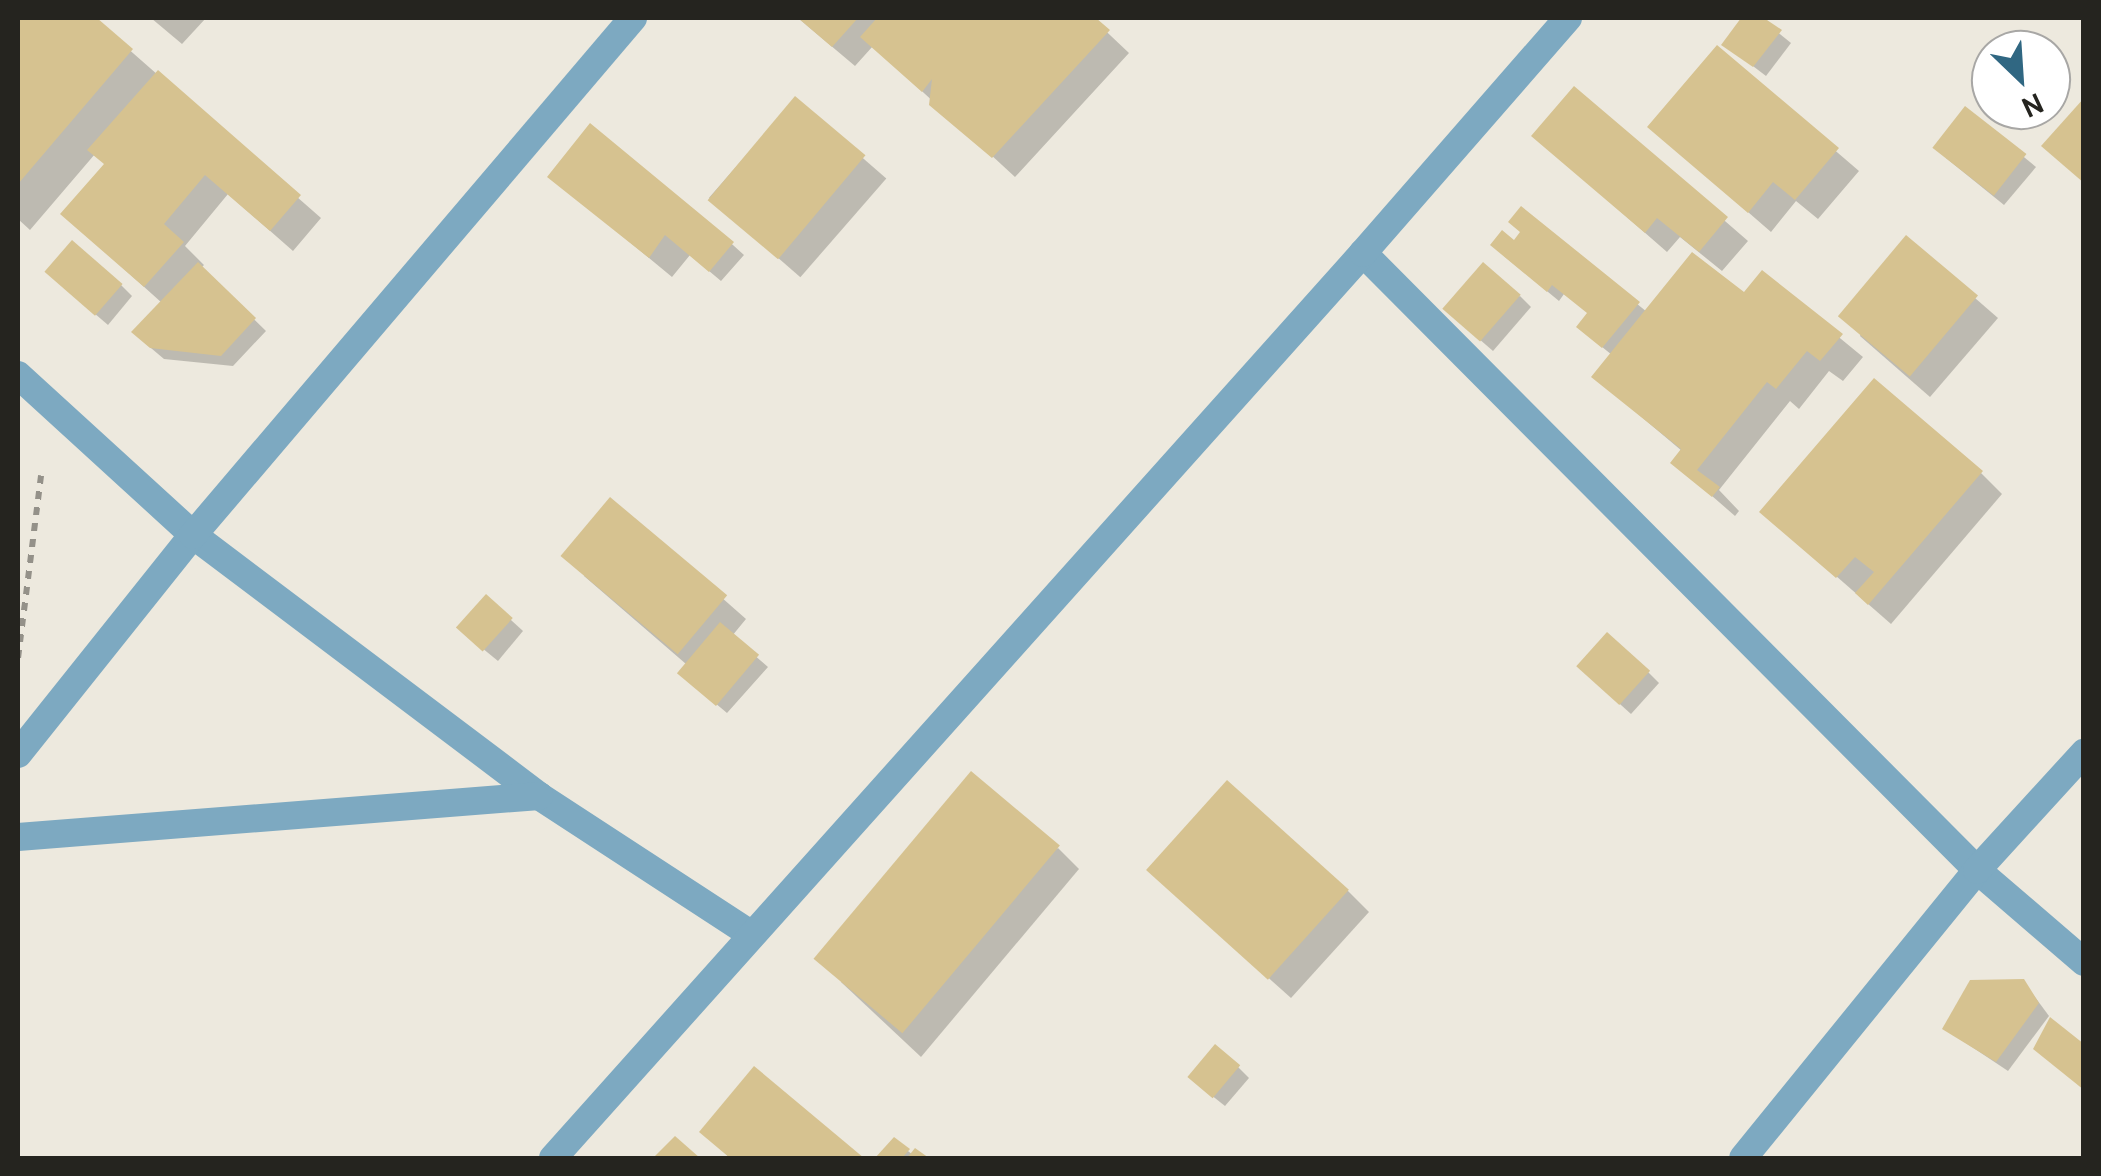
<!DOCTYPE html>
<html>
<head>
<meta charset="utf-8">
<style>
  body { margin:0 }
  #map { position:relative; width:2101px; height:1176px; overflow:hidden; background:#ede9de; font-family:Cabin,sans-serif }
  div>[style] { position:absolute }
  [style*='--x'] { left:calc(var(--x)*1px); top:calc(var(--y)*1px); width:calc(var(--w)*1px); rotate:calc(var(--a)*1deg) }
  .shadow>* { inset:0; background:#0003; transform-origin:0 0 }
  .building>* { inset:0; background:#d6c290; transform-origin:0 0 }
  .path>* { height:6px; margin-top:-3px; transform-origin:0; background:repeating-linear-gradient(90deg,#949189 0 8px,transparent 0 16px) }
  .minor>* { height:28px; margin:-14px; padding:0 14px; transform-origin:14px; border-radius:14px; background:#7da9c1 }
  span { translate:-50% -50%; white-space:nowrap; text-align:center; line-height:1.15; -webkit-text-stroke:10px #fff; paint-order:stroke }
  .frame { position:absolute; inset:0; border:20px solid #25241f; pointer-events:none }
  .north { position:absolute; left:1971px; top:30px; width:100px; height:100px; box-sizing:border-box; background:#fff; border:2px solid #a8a7a5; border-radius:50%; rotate:155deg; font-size:28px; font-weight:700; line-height:40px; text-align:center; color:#25241f }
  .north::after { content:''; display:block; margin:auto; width:35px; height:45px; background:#306782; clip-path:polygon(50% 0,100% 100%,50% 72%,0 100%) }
</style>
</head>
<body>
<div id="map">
  <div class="shadow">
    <div style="clip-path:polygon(18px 18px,93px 18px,321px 218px,293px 251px,228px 194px,185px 246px,204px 265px,201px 268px,266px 331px,233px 366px,164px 359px,145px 343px,162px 303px,63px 214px,106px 165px,95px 154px,30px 230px,18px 219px)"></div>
    <div style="clip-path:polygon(151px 18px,206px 18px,182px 44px)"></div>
    <div style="clip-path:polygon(798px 18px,1092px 18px,1129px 53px,1015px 177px,873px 46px,855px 66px)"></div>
    <div style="clip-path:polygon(1744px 18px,1760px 18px,1791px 43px,1766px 76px,1724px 44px)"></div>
    <div style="clip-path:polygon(1717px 49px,1859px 171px,1818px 219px,1796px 201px,1771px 232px,1650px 127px)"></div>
    <div style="clip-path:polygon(1574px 90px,1748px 241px,1722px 271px,1680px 237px,1667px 252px,1534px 136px)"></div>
    <div style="left:795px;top:99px;width:121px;height:131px;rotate:41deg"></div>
    <div style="clip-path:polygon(1965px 109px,2036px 167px,2004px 205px,1946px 158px)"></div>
    <div style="clip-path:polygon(551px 177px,691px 207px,744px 255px,721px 281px,690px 255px,672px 277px)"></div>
    <div style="clip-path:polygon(1522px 210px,1647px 312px,1745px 296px,1762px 274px,1863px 357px,1843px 381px,1829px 371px,1799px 409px,1790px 401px,1719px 490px,1739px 511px,1735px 516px,1673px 462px,1682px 451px,1594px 377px,1612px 355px,1591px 338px,1590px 314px,1564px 294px,1559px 301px,1504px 256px,1523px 233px)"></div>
    <div style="clip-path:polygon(1906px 238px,1998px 318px,1930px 397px,1860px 336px)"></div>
    <div style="clip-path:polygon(59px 283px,121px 285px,132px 296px,108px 325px)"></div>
    <div style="clip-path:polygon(1520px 296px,1531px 307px,1493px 351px,1456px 319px)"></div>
    <div style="clip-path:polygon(1981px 473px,2002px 494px,1891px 624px,1763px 512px)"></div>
    <div style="clip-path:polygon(611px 500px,746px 619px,732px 636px,768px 667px,727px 713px,690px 682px,686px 664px,584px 576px)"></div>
    <div style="clip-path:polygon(486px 597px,523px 631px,498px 661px,471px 639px)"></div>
    <div style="clip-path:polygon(1648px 672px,1659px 683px,1631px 714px,1591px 678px)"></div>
    <div style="clip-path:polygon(1058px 848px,1079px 869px,921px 1057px,841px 982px)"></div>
    <div style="clip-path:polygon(1347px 890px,1369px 912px,1291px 998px,1171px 891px)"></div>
    <div style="clip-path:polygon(2023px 981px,2049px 1016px,2008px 1071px,1945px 1029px)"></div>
    <div style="clip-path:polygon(1238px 1067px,1249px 1078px,1225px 1106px,1201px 1087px)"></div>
    <div style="clip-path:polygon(755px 1070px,860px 1158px,730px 1158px,702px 1132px)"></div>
    <div style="clip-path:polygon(894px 1140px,913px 1155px,916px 1151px,925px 1158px,878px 1158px)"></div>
  </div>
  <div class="building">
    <div style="clip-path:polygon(18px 18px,97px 18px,133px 49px,18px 184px)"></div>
    <div style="clip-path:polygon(798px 18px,858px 18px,832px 47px)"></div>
    <div style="clip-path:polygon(877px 18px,1096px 18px,1110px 30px,992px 158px,929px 105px,932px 79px,922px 92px,860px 37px)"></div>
    <div style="clip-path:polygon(1741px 18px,1764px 18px,1782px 30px,1753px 67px,1721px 45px)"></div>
    <div style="clip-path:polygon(1717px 45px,1839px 148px,1795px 200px,1773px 182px,1748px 213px,1647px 127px)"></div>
    <div style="clip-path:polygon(158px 70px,301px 195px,270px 231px,205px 175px,164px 224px,184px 242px,144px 287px,60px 214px,104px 164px,87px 150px)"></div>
    <div style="clip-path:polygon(1574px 86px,1728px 217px,1699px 252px,1657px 218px,1645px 233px,1531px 136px)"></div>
    <div style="left:795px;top:96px;width:92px;height:136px;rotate:40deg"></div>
    <div style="clip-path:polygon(2084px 98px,2084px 183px,2041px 146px)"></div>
    <div style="left:1965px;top:106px;width:78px;height:53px;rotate:38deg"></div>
    <div style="clip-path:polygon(590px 123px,734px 242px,709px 272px,665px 235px,649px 258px,547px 177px)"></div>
    <div style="clip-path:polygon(1521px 206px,1640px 302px,1602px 348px,1576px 327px,1587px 313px,1552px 285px,1547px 292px,1490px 245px,1502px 230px,1514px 240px,1520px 232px,1508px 222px)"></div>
    <div style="left:1906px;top:235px;width:94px;height:106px;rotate:40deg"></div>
    <div style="left:72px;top:240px;width:67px;height:42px;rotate:41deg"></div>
    <div style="clip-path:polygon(1692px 252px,1744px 292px,1762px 270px,1843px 334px,1820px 361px,1807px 351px,1776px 389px,1767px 382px,1697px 470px,1720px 487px,1712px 497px,1670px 463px,1681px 449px,1591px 377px)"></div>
    <div style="clip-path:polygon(198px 262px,256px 318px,221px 356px,150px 348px,131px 332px)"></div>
    <div style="left:1483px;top:262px;width:50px;height:62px;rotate:41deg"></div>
    <div style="clip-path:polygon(1874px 378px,1983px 471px,1868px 605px,1855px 593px,1874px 572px,1855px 557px,1836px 578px,1759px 512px)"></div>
    <div style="left:610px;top:497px;width:153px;height:77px;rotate:40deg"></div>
    <div style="left:486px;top:594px;width:36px;height:45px;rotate:42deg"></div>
    <div style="left:720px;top:622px;width:51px;height:67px;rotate:40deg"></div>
    <div style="left:1607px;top:632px;width:58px;height:46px;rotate:42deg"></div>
    <div style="left:971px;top:771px;width:116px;height:245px;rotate:40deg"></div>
    <div style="left:1227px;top:780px;width:164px;height:121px;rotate:42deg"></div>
    <div style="clip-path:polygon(2024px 979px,2039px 1003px,1996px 1062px,1942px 1029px,1970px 980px)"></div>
    <div style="clip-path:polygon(2050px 1017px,2084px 1044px,2084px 1090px,2033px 1049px)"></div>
    <div style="left:1215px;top:1044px;width:33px;height:43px;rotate:40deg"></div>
    <div style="clip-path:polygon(754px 1066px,864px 1158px,730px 1158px,699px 1132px)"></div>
    <div style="clip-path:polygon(675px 1136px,700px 1158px,653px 1158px)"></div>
    <div style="clip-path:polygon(894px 1137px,910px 1149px,902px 1158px,875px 1158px)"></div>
    <div style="clip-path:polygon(915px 1148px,929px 1158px,907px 1158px)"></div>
  </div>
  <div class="path">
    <div style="--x:18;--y:658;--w:184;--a:-82.8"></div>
  </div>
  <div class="minor">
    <div style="--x:1363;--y:253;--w:870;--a:45.14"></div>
    <div style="--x:1977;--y:870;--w:141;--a:40.7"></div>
    <div style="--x:18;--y:375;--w:237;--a:42.4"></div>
    <div style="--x:193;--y:535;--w:433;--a:37"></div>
    <div style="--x:539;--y:796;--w:253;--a:33.1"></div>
    <div style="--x:18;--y:754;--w:280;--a:-51.4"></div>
    <div style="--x:193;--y:535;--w:679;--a:-49.6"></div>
    <div style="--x:18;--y:837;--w:523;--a:-4.5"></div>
    <div style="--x:553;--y:1158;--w:1215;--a:-48.17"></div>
    <div style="--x:1363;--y:253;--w:312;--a:-48.9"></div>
    <div style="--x:1743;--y:1158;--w:371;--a:-50.9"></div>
    <div style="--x:1977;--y:870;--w:159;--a:-47.6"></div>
  </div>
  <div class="frame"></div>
  <div class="north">N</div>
</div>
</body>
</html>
